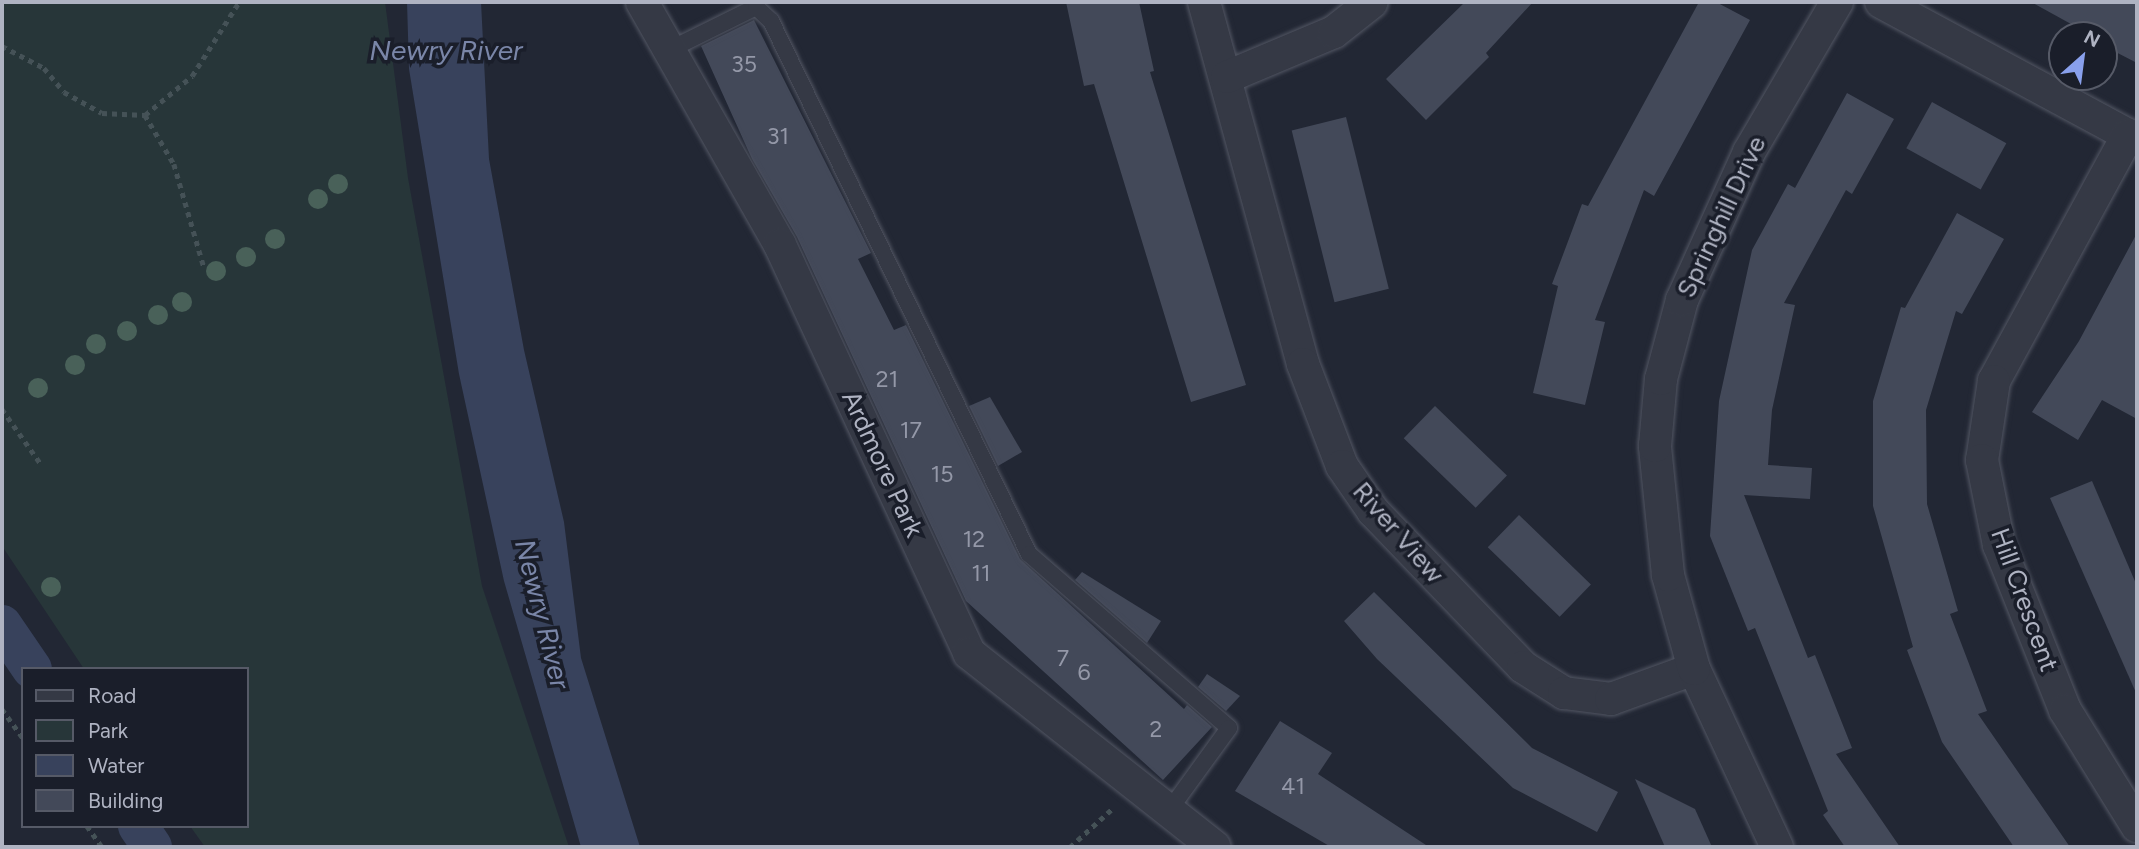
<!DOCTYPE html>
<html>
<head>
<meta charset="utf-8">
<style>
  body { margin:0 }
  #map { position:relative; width:2139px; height:849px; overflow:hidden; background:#222734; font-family:Figtree,sans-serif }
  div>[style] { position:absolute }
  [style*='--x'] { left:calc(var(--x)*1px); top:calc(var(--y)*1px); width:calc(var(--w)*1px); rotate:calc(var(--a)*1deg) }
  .green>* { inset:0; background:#273639 }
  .water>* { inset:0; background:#38425c }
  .canal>* { height:40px; margin:-20px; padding:0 20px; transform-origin:20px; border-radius:20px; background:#38425c }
  .building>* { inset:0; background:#434959; transform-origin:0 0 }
  .path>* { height:4.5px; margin-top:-2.25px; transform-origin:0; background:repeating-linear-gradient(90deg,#455257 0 5px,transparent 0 10px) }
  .roads { filter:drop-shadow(0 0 2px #525663) drop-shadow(0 0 2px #525663) }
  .lane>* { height:16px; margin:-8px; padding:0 8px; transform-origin:8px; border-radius:8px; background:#353945 }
  .street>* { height:32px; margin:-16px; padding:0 16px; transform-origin:16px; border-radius:16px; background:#353945 }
  .trees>* { width:20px; height:20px; margin:-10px; border-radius:50%; background:#496159 }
  span { translate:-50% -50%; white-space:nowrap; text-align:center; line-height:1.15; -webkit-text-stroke:7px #1a1e2a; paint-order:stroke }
  .number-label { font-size:23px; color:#9498a8 }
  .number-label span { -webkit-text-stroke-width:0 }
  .street-label { font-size:26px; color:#afb3c2 }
  .water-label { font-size:28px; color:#7a86a8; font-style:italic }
  .frame { position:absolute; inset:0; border:4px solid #afb3c2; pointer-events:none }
  .legend { position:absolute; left:21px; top:667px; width:228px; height:161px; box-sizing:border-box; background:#1a1e2a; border:2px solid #565a67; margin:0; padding:9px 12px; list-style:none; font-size:21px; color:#afb3c2 }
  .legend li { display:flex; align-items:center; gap:14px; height:35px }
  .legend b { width:35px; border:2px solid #565a67 }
  .north { position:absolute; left:2048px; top:21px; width:70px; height:70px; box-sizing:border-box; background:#1a1e2a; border:2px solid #565a67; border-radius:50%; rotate:28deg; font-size:19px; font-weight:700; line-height:28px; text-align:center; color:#afb3c2 }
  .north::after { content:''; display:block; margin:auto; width:24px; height:32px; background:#89a0ec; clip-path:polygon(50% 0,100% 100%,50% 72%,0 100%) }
</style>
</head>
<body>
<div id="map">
  <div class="green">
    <div style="clip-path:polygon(2px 2px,385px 2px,408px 178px,482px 586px,569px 847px,205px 847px,190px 826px,247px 826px,247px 669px,84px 669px,2px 546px)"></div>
  </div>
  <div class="water">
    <div style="clip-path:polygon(407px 2px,481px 2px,489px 159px,524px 350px,564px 522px,581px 658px,640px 847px,581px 847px,504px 581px,459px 374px,409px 69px)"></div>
  </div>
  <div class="canal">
    <div style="--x:2;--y:625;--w:53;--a:55.7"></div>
    <div style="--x:138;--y:826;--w:25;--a:56"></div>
  </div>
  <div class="building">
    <div style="clip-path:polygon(1066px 2px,1139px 2px,1154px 71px,1150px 72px,1246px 385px,1191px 402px,1094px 84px,1084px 86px)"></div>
    <div style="clip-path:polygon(1465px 2px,1533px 2px,1486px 53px,1489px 57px,1426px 120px,1386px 79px)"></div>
    <div style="clip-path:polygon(1699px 2px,1716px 2px,1750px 20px,1654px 196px,1644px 190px,1595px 320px,1605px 322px,1585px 405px,1533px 393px,1558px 286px,1552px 284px,1582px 204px,1588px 206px)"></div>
    <div style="clip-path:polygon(2031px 2px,2137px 2px,2137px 63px,2104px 46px,2104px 35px,2091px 35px)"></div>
    <div style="clip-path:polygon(754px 20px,871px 253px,858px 259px,894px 330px,906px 325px,1020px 559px,1184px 709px,1187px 705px,1212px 727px,1163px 780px,966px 601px,797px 237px,752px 159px,701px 46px)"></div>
    <div style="clip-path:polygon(1847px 93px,1894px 119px,1852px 194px,1846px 190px,1784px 303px,1795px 305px,1772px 410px,1768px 465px,1812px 468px,1810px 499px,1744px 495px,1808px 658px,1815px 655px,1852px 748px,1836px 754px,1900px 847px,1845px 847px,1823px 815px,1828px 811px,1755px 628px,1748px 631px,1710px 536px,1719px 401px,1752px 250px,1788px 184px,1795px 188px)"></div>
    <div style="left:1932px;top:102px;width:85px;height:53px;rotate:29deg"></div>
    <div style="left:1346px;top:117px;width:177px;height:56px;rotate:76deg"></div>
    <div style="clip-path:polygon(1957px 213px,2004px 239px,1962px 314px,1956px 311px,1926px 410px,1927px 504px,1958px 611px,1950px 614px,1987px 711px,1978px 714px,2070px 847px,2014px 847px,1942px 742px,1907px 650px,1913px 647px,1873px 506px,1873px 401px,1901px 307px,1905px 308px)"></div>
    <div style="clip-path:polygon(2137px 233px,2137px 419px,2102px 400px,2078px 440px,2032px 412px,2079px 341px)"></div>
    <div style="clip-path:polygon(990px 397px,1022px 452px,998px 466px,969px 406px)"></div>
    <div style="left:1435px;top:406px;width:100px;height:45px;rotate:44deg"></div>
    <div style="clip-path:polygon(2092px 481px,2137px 586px,2137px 695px,2050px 498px)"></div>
    <div style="left:1519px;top:515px;width:100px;height:45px;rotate:44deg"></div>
    <div style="clip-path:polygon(1082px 572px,1161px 621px,1147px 643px,1075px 580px)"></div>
    <div style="clip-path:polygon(1374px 592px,1532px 748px,1618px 792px,1597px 832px,1513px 788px,1377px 659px,1344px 621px)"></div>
    <div style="clip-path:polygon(1207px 674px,1240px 696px,1226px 711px,1198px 687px)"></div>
    <div style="clip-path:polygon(1280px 721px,1332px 753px,1318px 774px,1429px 847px,1331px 847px,1235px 791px)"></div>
    <div style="clip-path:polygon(1635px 779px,1695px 809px,1712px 847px,1665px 847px)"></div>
  </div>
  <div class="path">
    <div style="--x:2;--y:46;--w:47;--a:27.6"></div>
    <div style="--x:44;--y:68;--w:31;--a:50"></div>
    <div style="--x:64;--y:92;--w:43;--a:28.9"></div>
    <div style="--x:102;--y:113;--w:43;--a:2.7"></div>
    <div style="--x:145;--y:115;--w:61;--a:-39.7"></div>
    <div style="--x:192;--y:76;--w:88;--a:-57.6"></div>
    <div style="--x:145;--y:115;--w:57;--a:59.4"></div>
    <div style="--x:174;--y:164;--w:107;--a:73.8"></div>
    <div style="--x:2;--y:409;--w:67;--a:54.7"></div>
    <div style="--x:2;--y:709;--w:36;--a:54"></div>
    <div style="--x:87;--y:826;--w:26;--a:54"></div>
    <div style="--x:1070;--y:847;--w:57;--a:-42.1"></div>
  </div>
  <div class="roads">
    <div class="lane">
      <div style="--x:669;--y:50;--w:97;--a:-26.3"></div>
      <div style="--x:756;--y:7;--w:21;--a:43"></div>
      <div style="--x:771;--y:21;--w:592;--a:64.17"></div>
      <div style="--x:1029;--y:554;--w:265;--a:41"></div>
      <div style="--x:1229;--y:728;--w:104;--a:126"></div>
    </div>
    <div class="street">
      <div style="--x:642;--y:2;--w:279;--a:60.4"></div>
      <div style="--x:780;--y:245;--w:450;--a:65.1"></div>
      <div style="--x:969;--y:653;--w:313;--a:38.3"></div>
      <div style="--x:1204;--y:2;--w:375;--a:74.7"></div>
      <div style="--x:1303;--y:364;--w:109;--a:69.1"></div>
      <div style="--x:1342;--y:466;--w:55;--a:55.4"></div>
      <div style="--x:1373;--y:511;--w:216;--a:46.1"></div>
      <div style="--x:1523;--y:667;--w:49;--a:32.4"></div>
      <div style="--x:1564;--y:693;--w:47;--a:7.3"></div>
      <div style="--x:1611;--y:699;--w:88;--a:-19.9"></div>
      <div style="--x:1881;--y:2;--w:291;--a:28.3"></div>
      <div style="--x:1227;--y:77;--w:116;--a:-22.8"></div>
      <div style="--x:1334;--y:32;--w:48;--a:-38.3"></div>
      <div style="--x:2128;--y:135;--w:280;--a:118.6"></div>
      <div style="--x:1994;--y:381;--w:80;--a:98.6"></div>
      <div style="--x:1982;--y:460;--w:87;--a:78.7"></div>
      <div style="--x:1999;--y:545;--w:178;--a:68.2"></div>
      <div style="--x:2065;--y:710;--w:137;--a:58.2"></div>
      <div style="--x:1777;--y:847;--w:196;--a:-115"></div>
      <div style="--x:1694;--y:669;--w:98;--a:-105.5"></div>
      <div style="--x:1668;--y:575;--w:130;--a:-95.8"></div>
      <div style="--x:1655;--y:446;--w:67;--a:-84.9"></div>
      <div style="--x:1661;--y:379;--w:82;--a:-75.1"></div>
      <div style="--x:1682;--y:300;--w:162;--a:-65.6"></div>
      <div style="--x:1749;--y:152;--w:174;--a:-59.6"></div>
    </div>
  </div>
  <div class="trees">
    <div style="left:338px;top:184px"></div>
    <div style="left:318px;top:199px"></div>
    <div style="left:275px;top:239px"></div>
    <div style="left:246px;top:257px"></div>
    <div style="left:216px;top:271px"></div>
    <div style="left:182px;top:302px"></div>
    <div style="left:158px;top:315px"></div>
    <div style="left:127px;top:331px"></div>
    <div style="left:96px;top:344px"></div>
    <div style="left:75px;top:365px"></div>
    <div style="left:38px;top:388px"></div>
    <div style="left:51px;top:587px"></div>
  </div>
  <div class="number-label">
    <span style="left:744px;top:64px">35</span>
    <span style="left:778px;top:136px">31</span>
    <span style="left:887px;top:379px">21</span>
    <span style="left:911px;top:430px">17</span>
    <span style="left:942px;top:474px">15</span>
    <span style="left:974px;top:539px">12</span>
    <span style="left:981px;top:573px">11</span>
    <span style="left:1063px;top:658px">7</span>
    <span style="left:1084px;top:672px">6</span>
    <span style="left:1156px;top:729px">2</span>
    <span style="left:1293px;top:786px">41</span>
  </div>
  <div class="street-label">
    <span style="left:1722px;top:217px;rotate:-65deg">Springhill Drive</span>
    <span style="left:882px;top:464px;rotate:65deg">Ardmore Park</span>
    <span style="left:1398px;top:533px;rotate:49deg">River View</span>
    <span style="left:2024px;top:600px;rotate:70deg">Hill Crescent</span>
  </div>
  <div class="water-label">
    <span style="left:446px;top:50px">Newry River</span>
    <span style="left:543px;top:614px;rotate:76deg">Newry River</span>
  </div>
  <div class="frame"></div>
  <ul class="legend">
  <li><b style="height:9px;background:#353945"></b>Road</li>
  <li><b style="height:19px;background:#273639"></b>Park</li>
  <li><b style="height:19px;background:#38425c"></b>Water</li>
  <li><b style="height:19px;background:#434959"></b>Building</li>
  </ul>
  <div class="north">N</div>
</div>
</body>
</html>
